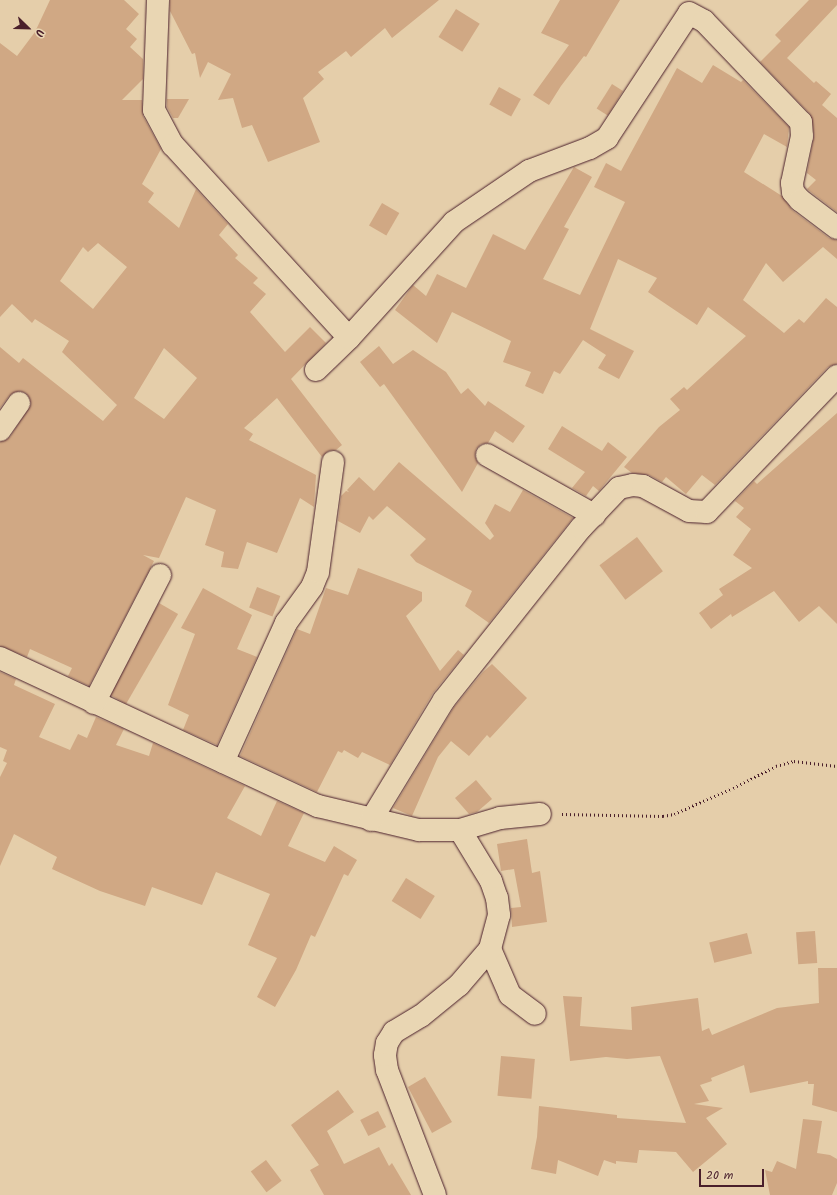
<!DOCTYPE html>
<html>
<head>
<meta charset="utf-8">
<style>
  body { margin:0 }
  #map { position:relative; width:837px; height:1195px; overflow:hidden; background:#e5ceaa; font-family:Kalam,sans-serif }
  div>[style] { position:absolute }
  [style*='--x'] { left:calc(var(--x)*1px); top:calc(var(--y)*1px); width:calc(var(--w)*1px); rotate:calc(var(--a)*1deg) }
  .building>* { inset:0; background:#d0a884; transform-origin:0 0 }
  .path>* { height:2.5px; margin-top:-1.25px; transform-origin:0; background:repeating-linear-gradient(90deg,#4a1f2b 0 1px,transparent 0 4px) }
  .roads { filter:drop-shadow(0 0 1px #4a1f2b) drop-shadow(0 0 1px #4a1f2b) }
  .minor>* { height:22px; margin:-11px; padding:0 11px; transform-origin:11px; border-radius:11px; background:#e9d6b3 }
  span { translate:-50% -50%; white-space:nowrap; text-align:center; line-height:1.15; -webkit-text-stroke:3.5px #e9d6b3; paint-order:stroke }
  .north { position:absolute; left:8px; top:8px; width:40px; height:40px; -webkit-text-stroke:3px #e9d6b3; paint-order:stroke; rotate:113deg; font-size:11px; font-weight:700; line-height:16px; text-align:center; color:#4a1f2b }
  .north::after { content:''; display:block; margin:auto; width:14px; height:18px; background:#4a1f2b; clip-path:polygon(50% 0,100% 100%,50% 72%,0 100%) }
  .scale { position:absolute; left:699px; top:1169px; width:65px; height:18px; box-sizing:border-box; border:2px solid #4a1f2b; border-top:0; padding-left:5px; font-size:12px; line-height:14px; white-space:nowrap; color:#4a1f2b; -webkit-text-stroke:3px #e9d6b3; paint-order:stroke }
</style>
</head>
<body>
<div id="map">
  <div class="building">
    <div style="clip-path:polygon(evenodd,50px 0,124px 0,139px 14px,126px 29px,137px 39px,130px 47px,143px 59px,143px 79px,122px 100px,142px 100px,143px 116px,161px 149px,142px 184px,154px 193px,148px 202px,179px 228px,196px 189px,228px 224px,219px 235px,238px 255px,235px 258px,258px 278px,253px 283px,266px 294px,250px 312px,285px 352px,310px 327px,326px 343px,291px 379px,342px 445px,336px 450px,328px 451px,322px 457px,277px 398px,244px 428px,253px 434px,249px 440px,316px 475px,314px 507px,300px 498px,277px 553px,247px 542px,238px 569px,221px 567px,224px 552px,205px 545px,216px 510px,186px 497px,159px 558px,143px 555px,154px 561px,89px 686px,68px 676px,72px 668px,30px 649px,27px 657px,0 646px,0 442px,10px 437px,31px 404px,26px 393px,20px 391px,9px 396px,0 408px,0 347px,19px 363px,23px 358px,103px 421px,117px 405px,62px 352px,69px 341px,35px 319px,32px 323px,12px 304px,0 317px,0 43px,17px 56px,35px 32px,50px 0,98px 243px,127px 267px,93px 309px,60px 281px,83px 247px,88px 252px,98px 243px,50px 0,164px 348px,197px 378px,164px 419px,134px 398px,164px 348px)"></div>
    <div style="clip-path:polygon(170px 0,439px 0,392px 38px,385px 28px,351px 57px,346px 51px,318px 72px,324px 79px,303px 98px,320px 142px,268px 162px,252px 125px,242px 128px,233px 98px,218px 100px,231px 74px,208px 62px,200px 78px,195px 53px,192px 54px,170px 11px)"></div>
    <div style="clip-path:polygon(560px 0,620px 0,586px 57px,584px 56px,561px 86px,549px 105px,533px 95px,569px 45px,541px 33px)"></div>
    <div style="clip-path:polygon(809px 0,837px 0,837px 5px,787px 58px,814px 83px,816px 81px,831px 94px,822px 105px,837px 118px,837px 212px,807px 189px,816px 180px,807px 173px,814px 135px,810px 114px,760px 62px,781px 41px,775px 35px)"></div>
    <div style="left:456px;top:9px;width:28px;height:33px;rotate:32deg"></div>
    <div style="clip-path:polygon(713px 65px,741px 82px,743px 80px,789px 127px,787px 147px,764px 134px,744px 172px,782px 196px,792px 210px,829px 238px,837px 240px,837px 259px,823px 247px,783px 282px,766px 263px,743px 300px,784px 333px,799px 319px,804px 323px,826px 298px,837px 307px,837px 364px,828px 367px,715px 485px,702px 475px,686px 494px,666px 477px,662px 482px,649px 475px,632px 473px,624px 467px,659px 427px,680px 410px,670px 399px,684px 387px,687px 390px,746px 336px,708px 307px,697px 325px,648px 292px,657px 278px,618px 259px,590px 329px,634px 351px,619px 379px,598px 368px,606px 355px,583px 340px,560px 374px,554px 371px,543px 394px,525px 386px,531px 372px,503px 362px,511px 341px,452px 312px,437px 343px,395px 310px,413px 285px,426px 296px,437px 274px,466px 288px,493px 234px,525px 250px,574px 167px,592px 177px,564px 227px,569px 229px,543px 279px,580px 295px,625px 202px,594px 187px,606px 163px,621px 171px,677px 68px,702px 83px)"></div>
    <div style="left:612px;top:84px;width:13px;height:29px;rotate:32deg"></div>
    <div style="left:499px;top:87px;width:25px;height:20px;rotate:29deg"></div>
    <div style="clip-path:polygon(167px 99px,189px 99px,178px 118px,173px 118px,167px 107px)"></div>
    <div style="left:382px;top:203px;width:20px;height:26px;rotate:30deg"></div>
    <div style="clip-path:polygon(379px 346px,393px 364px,413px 350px,446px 372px,461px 394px,468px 388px,485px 406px,488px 401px,525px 426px,513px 443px,495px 431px,488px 443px,481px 444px,476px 449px,475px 456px,478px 463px,462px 492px,384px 384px,380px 387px,360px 362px)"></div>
    <div style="clip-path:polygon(837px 413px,837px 624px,819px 606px,799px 622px,774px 591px,732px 617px,731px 614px,711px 629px,699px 613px,723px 595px,719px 589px,752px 568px,733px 555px,751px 529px,736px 517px,744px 508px,735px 501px,754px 481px,757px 484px)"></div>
    <div style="clip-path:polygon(562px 426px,602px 451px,608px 442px,627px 457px,599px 491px,593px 486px,586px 496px,572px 488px,585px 472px,548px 449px)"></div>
    <div style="clip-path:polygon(399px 462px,490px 540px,494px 536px,485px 523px,495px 504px,510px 512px,523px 490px,573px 518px,489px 623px,465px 606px,472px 591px,416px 562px,410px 555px,426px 539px,387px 506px,373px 520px,369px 516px,360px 533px,338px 521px,341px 496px,346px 491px,349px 492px,347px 490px,359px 477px,374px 491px)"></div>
    <div style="left:637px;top:537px;width:43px;height:47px;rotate:53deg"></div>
    <div style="clip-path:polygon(358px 568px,422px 592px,422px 601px,406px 616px,440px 671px,458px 650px,464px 655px,433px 693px,390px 765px,362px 752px,358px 758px,344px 750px,342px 753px,338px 751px,317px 792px,240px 756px,297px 629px,310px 634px,326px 588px,348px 595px)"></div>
    <div style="left:257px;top:587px;width:25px;height:22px;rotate:21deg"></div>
    <div style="clip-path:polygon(203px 588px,252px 615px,237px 649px,257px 657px,217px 745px,183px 730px,189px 715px,168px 705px,195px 634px,181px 628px)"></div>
    <div style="left:159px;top:603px;width:22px;height:104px;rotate:30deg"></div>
    <div style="clip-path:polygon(492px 664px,527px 698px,490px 738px,487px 735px,469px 756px,451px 741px,438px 757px,412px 816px,393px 808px,454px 707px,483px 672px)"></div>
    <div style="clip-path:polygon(0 672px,16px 679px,14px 685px,55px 704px,39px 737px,70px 750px,78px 734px,87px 738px,96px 717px,124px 729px,116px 745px,149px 756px,153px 743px,245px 786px,227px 818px,261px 836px,277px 801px,304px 813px,288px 846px,325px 862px,334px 846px,357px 860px,348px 876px,344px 874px,315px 937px,311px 935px,296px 970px,275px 1007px,257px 997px,277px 958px,248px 945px,270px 894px,216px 872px,202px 905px,152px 887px,145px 906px,100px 891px,52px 869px,57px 857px,14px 834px,0 866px,0 777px,7px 763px,3px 761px,7px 750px,0 747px)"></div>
    <div style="clip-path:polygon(476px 780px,492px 799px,477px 812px,469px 814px,455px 798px)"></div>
    <div style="clip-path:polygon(527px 839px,532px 873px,540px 871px,547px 922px,512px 927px,511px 908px,521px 907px,514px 869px,501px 871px,497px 844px)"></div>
    <div style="left:406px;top:878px;width:34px;height:27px;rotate:32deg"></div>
    <div style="left:815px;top:931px;width:32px;height:19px;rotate:86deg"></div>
    <div style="left:747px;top:933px;width:21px;height:39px;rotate:76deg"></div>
    <div style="clip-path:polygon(818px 968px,837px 968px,837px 1112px,812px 1105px,814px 1084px,808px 1084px,808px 1081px,750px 1093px,744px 1065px,711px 1078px,712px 1081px,700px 1085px,709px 1101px,694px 1104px,723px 1108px,706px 1118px,727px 1144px,693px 1172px,676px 1152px,639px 1150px,637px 1163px,616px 1161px,616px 1164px,604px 1160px,598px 1176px,558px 1160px,556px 1174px,531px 1169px,537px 1137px,539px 1106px,617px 1115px,617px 1118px,686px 1123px,660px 1056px,627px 1059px,606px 1057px,570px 1061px,563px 996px,582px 997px,580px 1026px,632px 1030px,631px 1007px,698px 998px,702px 1031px,709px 1028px,712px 1035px,777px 1008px,819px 1003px)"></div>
    <div style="left:501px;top:1056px;width:34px;height:40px;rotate:5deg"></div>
    <div style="clip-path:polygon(425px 1077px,452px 1122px,432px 1133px,408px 1087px)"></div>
    <div style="clip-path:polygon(338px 1090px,354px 1112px,327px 1131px,344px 1164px,379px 1147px,389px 1166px,392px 1163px,411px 1195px,324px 1195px,310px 1170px,319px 1165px,291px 1125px)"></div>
    <div style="left:378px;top:1111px;width:18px;height:20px;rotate:63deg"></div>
    <div style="clip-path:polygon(803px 1119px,822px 1121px,817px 1153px,830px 1155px,837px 1159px,837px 1183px,832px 1195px,770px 1195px,765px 1170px,772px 1172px,777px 1161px,796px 1169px)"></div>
    <div style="left:266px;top:1160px;width:26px;height:19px;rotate:53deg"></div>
  </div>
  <div class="path">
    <div style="--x:562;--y:814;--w:101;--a:1.1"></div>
    <div style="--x:663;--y:816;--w:11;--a:-10"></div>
    <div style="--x:674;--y:814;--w:64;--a:-23.8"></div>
    <div style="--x:733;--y:788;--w:48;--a:-27.1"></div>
    <div style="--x:776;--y:766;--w:19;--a:-16"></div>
    <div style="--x:794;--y:761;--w:43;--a:6.6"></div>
  </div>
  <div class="roads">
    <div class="minor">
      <div style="--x:158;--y:0;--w:110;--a:92.1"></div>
      <div style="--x:154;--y:110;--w:40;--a:62"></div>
      <div style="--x:173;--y:145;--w:261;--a:47.6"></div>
      <div style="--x:316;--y:370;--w:46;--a:-44.1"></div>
      <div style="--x:349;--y:338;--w:156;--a:-47.8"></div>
      <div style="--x:454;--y:222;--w:91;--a:-34.2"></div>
      <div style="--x:529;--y:171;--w:65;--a:-20.7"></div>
      <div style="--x:590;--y:148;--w:20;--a:-30"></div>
      <div style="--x:607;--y:138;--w:149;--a:-56.7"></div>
      <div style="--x:689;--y:13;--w:17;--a:28"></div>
      <div style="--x:704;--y:21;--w:140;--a:46.2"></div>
      <div style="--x:801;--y:122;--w:14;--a:86"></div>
      <div style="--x:802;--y:136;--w:48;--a:102"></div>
      <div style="--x:792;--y:183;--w:9;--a:84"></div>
      <div style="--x:793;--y:192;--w:11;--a:49"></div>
      <div style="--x:800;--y:200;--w:46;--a:37.1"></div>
      <div style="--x:0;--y:430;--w:33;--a:-55"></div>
      <div style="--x:487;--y:455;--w:123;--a:29.3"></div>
      <div style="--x:0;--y:658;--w:351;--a:25"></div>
      <div style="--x:318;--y:806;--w:104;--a:13.4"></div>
      <div style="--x:419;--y:830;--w:41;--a:0"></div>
      <div style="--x:460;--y:830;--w:42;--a:-16.7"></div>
      <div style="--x:500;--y:818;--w:40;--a:-5.7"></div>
      <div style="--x:94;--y:703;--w:144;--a:-62.7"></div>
      <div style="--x:223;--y:762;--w:153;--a:-65.6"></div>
      <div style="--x:286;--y:623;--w:44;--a:-54.2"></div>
      <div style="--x:312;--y:587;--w:16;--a:-68"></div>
      <div style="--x:318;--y:572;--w:111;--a:-82.2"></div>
      <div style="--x:371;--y:820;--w:140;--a:-58.7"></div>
      <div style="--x:444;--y:700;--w:220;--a:-51.5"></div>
      <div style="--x:581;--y:528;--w:55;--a:-46.5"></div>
      <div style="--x:619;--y:488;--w:14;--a:-12"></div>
      <div style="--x:633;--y:485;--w:10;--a:6"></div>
      <div style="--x:643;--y:486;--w:52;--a:28.5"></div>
      <div style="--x:689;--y:511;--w:18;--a:3"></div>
      <div style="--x:707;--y:512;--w:188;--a:-46.3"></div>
      <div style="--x:460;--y:830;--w:60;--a:58.7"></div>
      <div style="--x:491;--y:881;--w:18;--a:71"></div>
      <div style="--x:497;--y:898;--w:17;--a:83"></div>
      <div style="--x:499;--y:915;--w:35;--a:105"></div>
      <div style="--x:490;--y:949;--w:50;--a:66.5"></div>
      <div style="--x:510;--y:995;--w:31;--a:37"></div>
      <div style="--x:435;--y:1195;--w:134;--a:-111"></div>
      <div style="--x:387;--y:1070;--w:15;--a:-98"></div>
      <div style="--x:385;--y:1055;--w:12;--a:-81"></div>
      <div style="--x:387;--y:1043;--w:13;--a:-58"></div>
      <div style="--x:394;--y:1032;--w:31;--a:-31"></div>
      <div style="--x:421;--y:1016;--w:49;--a:-39.2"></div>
      <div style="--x:459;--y:985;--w:48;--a:-49.3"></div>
    </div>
  </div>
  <div class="north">U</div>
  <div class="scale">20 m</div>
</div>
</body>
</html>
